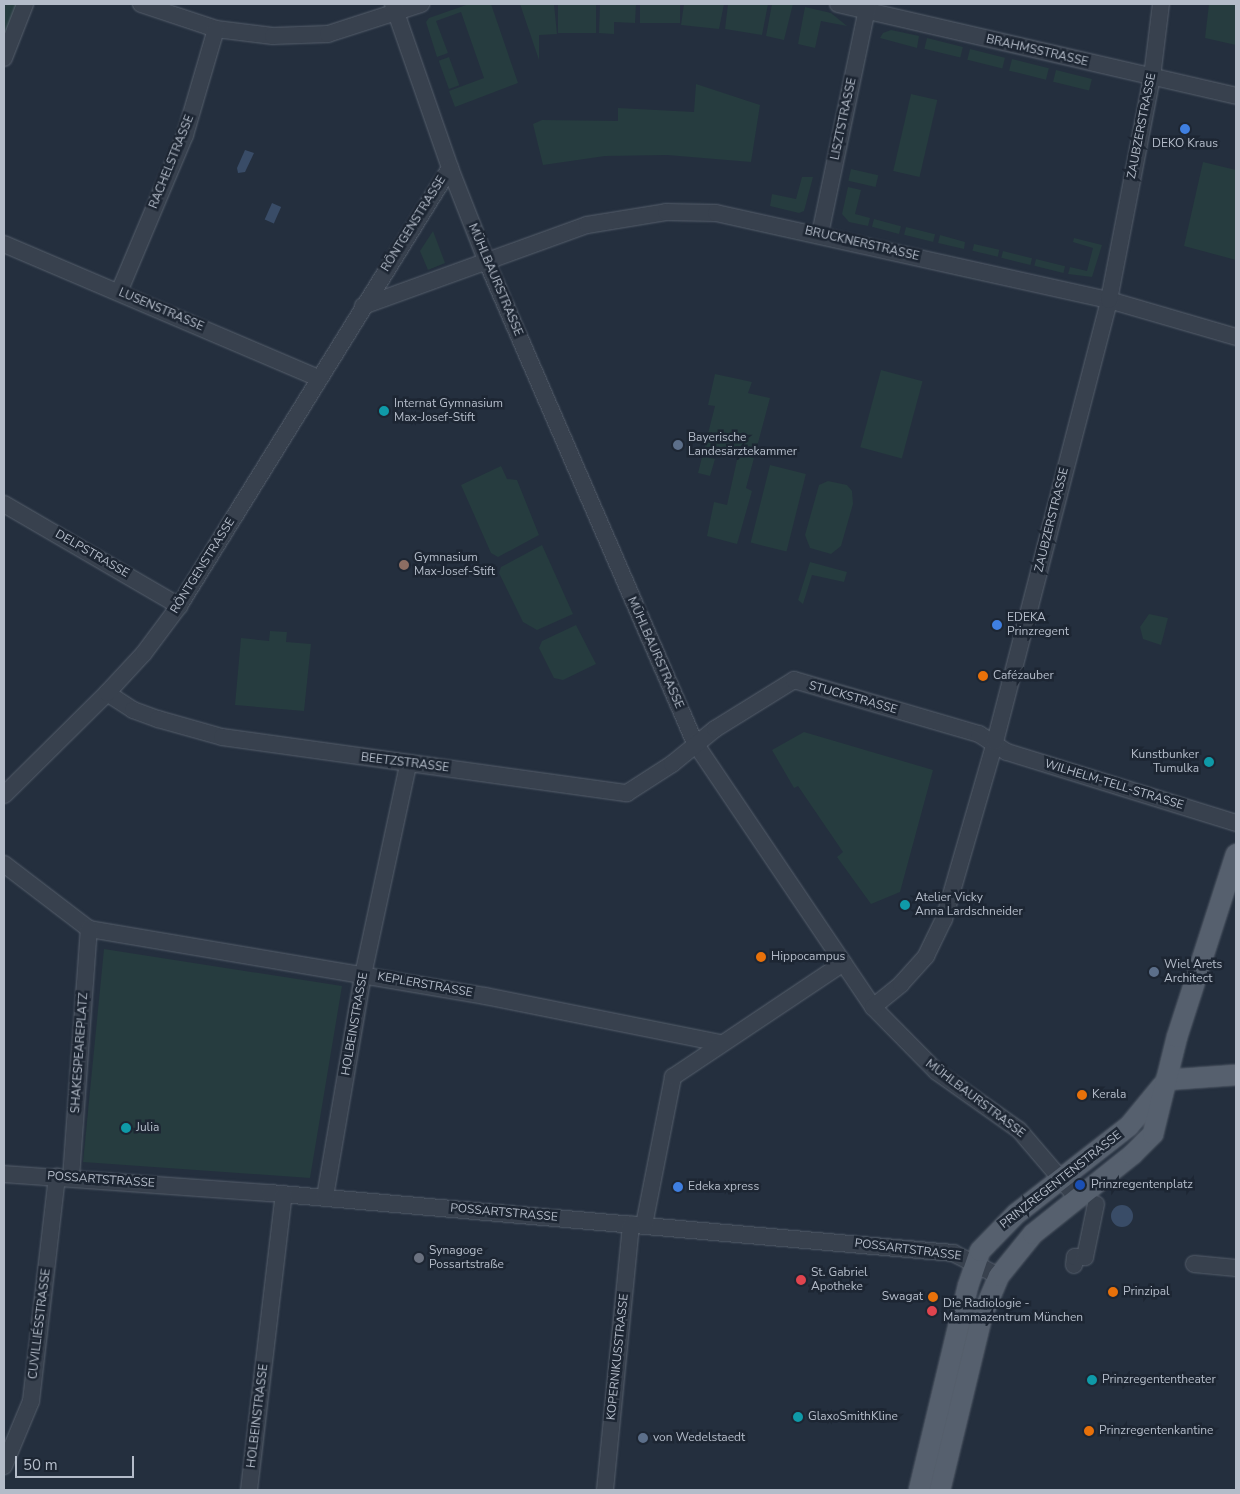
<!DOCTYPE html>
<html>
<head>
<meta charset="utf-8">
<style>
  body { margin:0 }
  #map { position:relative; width:1240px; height:1494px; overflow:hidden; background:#242f3e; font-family:"Nunito Sans",sans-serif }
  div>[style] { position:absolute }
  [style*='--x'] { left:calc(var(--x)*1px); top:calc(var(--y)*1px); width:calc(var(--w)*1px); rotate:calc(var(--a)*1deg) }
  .green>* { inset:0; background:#263c3f; transform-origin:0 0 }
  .water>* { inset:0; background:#394c67; transform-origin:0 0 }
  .round { border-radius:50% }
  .roads { filter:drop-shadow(0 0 1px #565f6c) drop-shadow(0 0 1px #565f6c) }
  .minor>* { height:16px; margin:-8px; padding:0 8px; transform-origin:8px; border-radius:8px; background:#38414e }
  .major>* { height:20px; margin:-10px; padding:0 10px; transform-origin:10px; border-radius:10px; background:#56606e }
  .dots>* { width:14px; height:14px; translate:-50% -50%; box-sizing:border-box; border:2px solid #1d2633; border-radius:50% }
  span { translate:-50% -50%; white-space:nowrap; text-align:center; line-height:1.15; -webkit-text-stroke:5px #1d2633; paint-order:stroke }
  .street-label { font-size:12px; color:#b4bcc9 }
  .poi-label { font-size:12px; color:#b4bcc9 }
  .left { translate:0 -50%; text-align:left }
  .right { translate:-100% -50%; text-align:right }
  .frame { position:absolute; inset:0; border:5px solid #b4bcc9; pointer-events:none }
  .scale { position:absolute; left:15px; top:1456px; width:119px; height:22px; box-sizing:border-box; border:2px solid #b4bcc9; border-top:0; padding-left:6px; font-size:15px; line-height:18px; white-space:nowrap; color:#b4bcc9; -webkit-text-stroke:4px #1d2633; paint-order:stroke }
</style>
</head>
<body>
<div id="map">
  <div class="green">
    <div style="clip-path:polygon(4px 4px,19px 4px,4px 40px)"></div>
    <div style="clip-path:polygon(469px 4px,491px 4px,518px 83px,455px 107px,449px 91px,484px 78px,461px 12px,436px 21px,448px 53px,437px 57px,426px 22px,429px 18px)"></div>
    <div style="clip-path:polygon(520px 4px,554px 4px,557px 34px,539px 35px,539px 60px)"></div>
    <div style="left:558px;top:4px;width:38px;height:29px"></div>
    <div style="clip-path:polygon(600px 4px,636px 4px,635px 23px,614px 22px,614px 34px,599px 33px)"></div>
    <div style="left:640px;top:4px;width:40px;height:19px"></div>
    <div style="clip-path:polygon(684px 4px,724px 4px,719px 29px,681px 25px)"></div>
    <div style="clip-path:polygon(728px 4px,768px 4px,762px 35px,725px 29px)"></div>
    <div style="clip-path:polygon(772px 4px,793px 4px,784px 40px,766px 36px)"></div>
    <div style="clip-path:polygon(1209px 4px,1236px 4px,1236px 45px,1205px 38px)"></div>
    <div style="clip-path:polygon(805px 7px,831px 13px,847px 26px,821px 21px,815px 48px,798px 44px)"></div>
    <div style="clip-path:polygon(891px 30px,919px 36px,917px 48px,880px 38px,883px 33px)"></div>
    <div style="left:927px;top:38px;width:37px;height:11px;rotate:14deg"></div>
    <div style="left:970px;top:49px;width:36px;height:11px;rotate:14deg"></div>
    <div style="left:449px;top:57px;width:30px;height:11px;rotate:70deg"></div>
    <div style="left:1012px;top:59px;width:38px;height:12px;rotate:14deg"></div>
    <div style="left:1056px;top:70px;width:37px;height:12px;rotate:14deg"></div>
    <div style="clip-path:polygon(696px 84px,760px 105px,751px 162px,667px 155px,605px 156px,543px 165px,533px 124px,542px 120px,618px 121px,618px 108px,694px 112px)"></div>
    <div style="left:911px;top:94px;width:27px;height:79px;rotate:13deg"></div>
    <div style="clip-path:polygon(1203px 162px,1236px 170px,1236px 260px,1184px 246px)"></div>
    <div style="left:851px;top:169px;width:28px;height:12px;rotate:13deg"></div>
    <div style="clip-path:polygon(802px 177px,813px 177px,804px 211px,799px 213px,770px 206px,772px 194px,796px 199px)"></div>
    <div style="clip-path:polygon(848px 187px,861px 190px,855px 214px,870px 218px,868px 226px,849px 222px,842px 214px)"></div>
    <div style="left:874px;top:219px;width:28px;height:8px;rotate:15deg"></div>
    <div style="left:906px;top:227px;width:30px;height:8px;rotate:14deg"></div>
    <div style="clip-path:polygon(433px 231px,445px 263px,428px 270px,420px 251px)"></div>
    <div style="clip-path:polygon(940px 235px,965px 242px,964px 249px,938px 243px)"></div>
    <div style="clip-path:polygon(1074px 238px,1102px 245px,1092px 277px,1068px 274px,1070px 267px,1087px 271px,1093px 248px,1073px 242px)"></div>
    <div style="left:974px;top:244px;width:26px;height:7px;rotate:13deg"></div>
    <div style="left:1003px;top:251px;width:30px;height:7px;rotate:14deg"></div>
    <div style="left:1036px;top:259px;width:30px;height:7px;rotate:14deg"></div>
    <div style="left:881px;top:370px;width:43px;height:80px;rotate:15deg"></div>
    <div style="clip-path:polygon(715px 374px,752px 382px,748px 393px,770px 398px,746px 488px,752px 491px,737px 544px,707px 536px,714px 502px,727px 505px,739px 451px,712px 446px,709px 458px,715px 459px,710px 476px,698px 473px,715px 406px,708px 405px)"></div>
    <div style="left:770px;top:465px;width:37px;height:80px;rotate:14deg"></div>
    <div style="clip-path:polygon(501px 466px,507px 479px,517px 480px,539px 535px,498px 557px,491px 553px,461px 485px)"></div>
    <div style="clip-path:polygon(828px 481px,847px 485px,852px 491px,853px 504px,841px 546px,831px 554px,810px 548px,805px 535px,819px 485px)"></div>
    <div style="clip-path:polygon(542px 545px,573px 614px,537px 630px,523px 622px,499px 573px,501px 567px)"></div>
    <div style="clip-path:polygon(810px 562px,847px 572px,844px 582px,812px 575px,803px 604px,798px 600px)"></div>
    <div style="clip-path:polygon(1149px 614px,1168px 618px,1161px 645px,1143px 639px,1140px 627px)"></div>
    <div style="clip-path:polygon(576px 625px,596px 664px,563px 680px,554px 678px,539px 648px,542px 641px)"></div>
    <div style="clip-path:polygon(270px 631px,287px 632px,286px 642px,311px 644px,304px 711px,235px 705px,241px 638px,269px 641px)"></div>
    <div style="clip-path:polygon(804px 732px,933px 770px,900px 892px,871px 904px,837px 857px,843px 852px,798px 786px,794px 788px,772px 750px)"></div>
    <div style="clip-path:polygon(104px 949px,342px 986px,310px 1178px,83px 1162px)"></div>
  </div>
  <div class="water">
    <div style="clip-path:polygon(245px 150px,254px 153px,245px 172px,238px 173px,237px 168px)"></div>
    <div style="left:272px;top:203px;width:10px;height:18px;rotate:24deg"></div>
    <div class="round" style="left:1111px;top:1205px;width:22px;height:22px"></div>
  </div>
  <div class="roads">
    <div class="minor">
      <div style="--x:141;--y:4;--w:79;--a:18.4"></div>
      <div style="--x:216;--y:29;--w:57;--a:7"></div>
      <div style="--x:273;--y:36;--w:55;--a:-2.1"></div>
      <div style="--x:328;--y:34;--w:98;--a:-17.9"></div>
      <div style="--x:393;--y:4;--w:174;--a:70.8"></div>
      <div style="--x:450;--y:168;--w:99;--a:68.6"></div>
      <div style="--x:486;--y:260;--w:526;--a:66.6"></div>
      <div style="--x:695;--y:743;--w:318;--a:56"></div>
      <div style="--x:873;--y:1007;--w:91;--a:45.4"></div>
      <div style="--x:937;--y:1072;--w:100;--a:35.3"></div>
      <div style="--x:1019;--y:1130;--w:91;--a:49.5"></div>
      <div style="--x:838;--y:4;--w:408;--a:13"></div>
      <div style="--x:4;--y:58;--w:58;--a:-68.7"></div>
      <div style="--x:820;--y:234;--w:235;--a:-78.2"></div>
      <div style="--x:4;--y:244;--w:341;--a:23.1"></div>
      <div style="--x:119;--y:292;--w:170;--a:-67.2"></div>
      <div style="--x:185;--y:135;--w:110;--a:-73.7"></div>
      <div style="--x:363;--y:306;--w:238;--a:-19.9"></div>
      <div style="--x:587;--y:225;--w:80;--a:-9.3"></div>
      <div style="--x:666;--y:212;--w:50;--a:1.1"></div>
      <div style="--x:716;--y:213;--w:403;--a:12.5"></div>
      <div style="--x:1109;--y:300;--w:132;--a:16.2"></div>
      <div style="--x:4;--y:504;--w:203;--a:30.2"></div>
      <div style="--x:107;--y:693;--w:31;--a:33"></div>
      <div style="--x:133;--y:710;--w:27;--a:20"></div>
      <div style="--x:158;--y:719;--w:66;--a:15.7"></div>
      <div style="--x:222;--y:737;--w:409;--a:7.9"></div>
      <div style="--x:627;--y:793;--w:54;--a:-32.8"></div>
      <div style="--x:672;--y:764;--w:55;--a:-39.1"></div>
      <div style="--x:715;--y:729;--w:93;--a:-31.8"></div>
      <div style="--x:794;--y:680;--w:193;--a:16.3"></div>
      <div style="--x:979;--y:734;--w:33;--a:33"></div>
      <div style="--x:1007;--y:752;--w:240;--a:17.2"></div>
      <div style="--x:4;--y:795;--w:145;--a:-44.7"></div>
      <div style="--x:107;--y:693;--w:54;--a:-47.2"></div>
      <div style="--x:144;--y:653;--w:59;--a:-53.3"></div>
      <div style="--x:179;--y:606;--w:515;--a:-58.25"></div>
      <div style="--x:4;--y:864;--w:107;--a:37.4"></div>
      <div style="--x:89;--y:929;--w:402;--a:9.6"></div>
      <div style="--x:485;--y:996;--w:240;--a:11.3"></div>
      <div style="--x:873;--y:1007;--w:36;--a:-39"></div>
      <div style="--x:901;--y:984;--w:38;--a:-48"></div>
      <div style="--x:926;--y:956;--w:41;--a:-64.1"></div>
      <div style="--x:944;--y:919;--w:184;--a:-73.9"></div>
      <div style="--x:995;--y:742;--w:456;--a:-75.5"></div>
      <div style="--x:1109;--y:300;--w:227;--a:-79.1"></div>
      <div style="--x:1152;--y:77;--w:74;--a:-83"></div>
      <div style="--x:4;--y:1174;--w:267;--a:4.1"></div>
      <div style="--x:270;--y:1193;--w:686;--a:5.02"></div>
      <div style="--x:953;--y:1253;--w:51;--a:26.6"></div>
      <div style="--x:71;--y:1178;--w:250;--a:-85.9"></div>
      <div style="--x:325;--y:1197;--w:225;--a:-80.3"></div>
      <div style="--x:363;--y:975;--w:215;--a:-77.9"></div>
      <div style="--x:644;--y:1225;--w:151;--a:-78.9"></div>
      <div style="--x:673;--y:1077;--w:205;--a:-33.8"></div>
      <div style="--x:1194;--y:1264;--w:42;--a:5.4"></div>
      <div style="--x:1074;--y:1265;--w:8;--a:-83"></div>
      <div style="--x:1075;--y:1257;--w:10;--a:0"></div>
      <div style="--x:1085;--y:1257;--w:54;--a:-78.3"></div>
      <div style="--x:4;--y:1466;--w:70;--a:-67.4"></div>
      <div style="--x:31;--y:1401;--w:226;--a:-83.4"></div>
      <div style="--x:249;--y:1490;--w:298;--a:-83.3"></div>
      <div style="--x:605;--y:1490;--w:267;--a:-84.4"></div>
    </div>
    <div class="major">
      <div style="--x:1166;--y:1080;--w:70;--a:-4.1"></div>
      <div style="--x:919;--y:1490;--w:210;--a:-76.5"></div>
      <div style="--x:968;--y:1286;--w:37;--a:-71"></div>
      <div style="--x:980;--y:1251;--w:52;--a:-45.8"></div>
      <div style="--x:1016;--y:1214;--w:143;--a:-37.9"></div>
      <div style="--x:1129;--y:1126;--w:52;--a:-50.5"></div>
      <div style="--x:940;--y:1490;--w:179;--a:-76.4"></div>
      <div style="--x:982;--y:1316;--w:43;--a:-67"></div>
      <div style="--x:999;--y:1276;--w:54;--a:-51"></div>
      <div style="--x:1033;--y:1234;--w:127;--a:-38.6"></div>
      <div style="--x:1132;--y:1155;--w:30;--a:-45"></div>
      <div style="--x:1153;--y:1134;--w:100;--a:-76.1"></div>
      <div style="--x:1177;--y:1037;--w:192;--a:-72.1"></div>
    </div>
  </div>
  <div class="dots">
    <div style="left:1185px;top:129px;background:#3f7fe0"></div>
    <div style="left:384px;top:411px;background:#0f9aa8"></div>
    <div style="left:678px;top:445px;background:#5c6f8a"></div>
    <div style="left:404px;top:565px;background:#8d6e63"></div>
    <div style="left:997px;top:625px;background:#3f7fe0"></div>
    <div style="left:983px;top:676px;background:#e8710a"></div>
    <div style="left:1209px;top:762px;background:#0f9aa8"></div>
    <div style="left:905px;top:905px;background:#0f9aa8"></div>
    <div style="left:761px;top:957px;background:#e8710a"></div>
    <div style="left:1154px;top:972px;background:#5c6f8a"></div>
    <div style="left:1082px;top:1095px;background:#e8710a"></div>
    <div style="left:126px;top:1128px;background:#0f9aa8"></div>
    <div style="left:1080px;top:1185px;background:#1a4fb4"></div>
    <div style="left:678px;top:1187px;background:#3f7fe0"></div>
    <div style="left:419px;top:1258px;background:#6b7280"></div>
    <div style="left:801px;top:1280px;background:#e0444e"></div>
    <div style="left:1113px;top:1292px;background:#e8710a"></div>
    <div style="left:933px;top:1297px;background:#e8710a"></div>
    <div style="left:932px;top:1311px;background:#e0444e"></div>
    <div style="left:1092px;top:1380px;background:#0f9aa8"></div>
    <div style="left:798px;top:1417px;background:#0f9aa8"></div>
    <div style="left:1089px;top:1431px;background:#e8710a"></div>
    <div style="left:643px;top:1438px;background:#5c6f8a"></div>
  </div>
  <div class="street-label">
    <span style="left:1037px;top:51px;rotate:13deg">BRAHMSSTRASSE</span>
    <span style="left:844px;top:119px;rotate:-78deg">LISZTSTRASSE</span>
    <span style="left:1142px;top:126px;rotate:-79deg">ZAUBZERSTRASSE</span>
    <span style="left:172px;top:162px;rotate:-68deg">RACHELSTRASSE</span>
    <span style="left:414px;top:224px;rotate:-58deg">RÖNTGENSTRASSE</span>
    <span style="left:862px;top:244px;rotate:13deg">BRUCKNERSTRASSE</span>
    <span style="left:495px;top:280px;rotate:67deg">MÜHLBAURSTRASSE</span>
    <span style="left:161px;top:310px;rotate:23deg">LUSENSTRASSE</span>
    <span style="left:1052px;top:520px;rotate:-76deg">ZAUBZERSTRASSE</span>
    <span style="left:92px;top:554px;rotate:30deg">DELPSTRASSE</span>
    <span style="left:203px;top:566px;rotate:-58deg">RÖNTGENSTRASSE</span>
    <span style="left:655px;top:653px;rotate:66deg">MÜHLBAURSTRASSE</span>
    <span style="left:853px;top:698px;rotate:16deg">STUCKSTRASSE</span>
    <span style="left:405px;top:763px;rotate:7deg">BEETZSTRASSE</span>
    <span style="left:1114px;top:785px;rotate:17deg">WILHELM-TELL-STRASSE</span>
    <span style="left:425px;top:985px;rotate:10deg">KEPLERSTRASSE</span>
    <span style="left:355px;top:1024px;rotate:-80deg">HOLBEINSTRASSE</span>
    <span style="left:80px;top:1053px;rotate:-86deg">SHAKESPEAREPLATZ</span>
    <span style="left:975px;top:1099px;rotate:37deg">MÜHLBAURSTRASSE</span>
    <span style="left:101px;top:1180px;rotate:4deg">POSSARTSTRASSE</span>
    <span style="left:1061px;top:1180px;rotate:-38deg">PRINZREGENTENSTRASSE</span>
    <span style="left:504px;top:1213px;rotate:5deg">POSSARTSTRASSE</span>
    <span style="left:908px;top:1250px;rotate:7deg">POSSARTSTRASSE</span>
    <span style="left:40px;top:1324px;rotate:-83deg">CUVILLIÉSSTRASSE</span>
    <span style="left:618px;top:1357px;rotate:-84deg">KOPERNIKUSSTRASSE</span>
    <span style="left:258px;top:1416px;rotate:-83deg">HOLBEINSTRASSE</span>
  </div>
  <div class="poi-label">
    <span style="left:1185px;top:144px">DEKO Kraus</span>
    <span class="left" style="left:394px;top:411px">Internat Gymnasium<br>Max-Josef-Stift</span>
    <span class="left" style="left:688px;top:445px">Bayerische<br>Landesärztekammer</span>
    <span class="left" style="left:414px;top:565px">Gymnasium<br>Max-Josef-Stift</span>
    <span class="left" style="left:1007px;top:625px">EDEKA<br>Prinzregent</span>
    <span class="left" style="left:993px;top:676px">Cafézauber</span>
    <span class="right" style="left:1199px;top:762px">Kunstbunker<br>Tumulka</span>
    <span class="left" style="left:915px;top:905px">Atelier Vicky<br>Anna Lardschneider</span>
    <span class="left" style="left:771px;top:957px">Hippocampus</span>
    <span class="left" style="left:1164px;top:972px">Wiel Arets<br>Architect</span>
    <span class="left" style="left:1092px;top:1095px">Kerala</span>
    <span class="left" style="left:136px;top:1128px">Julia</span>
    <span class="left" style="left:1091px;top:1185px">Prinzregentenplatz</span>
    <span class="left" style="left:688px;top:1187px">Edeka xpress</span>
    <span class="left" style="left:429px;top:1258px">Synagoge<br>Possartstraße</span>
    <span class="left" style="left:811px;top:1280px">St. Gabriel<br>Apotheke</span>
    <span class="left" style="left:1123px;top:1292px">Prinzipal</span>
    <span class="right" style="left:923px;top:1297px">Swagat</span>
    <span class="left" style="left:943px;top:1311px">Die Radiologie -<br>Mammazentrum München</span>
    <span class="left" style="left:1102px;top:1380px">Prinzregententheater</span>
    <span class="left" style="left:808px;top:1417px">GlaxoSmithKline</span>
    <span class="left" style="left:1099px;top:1431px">Prinzregentenkantine</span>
    <span class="left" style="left:653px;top:1438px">von Wedelstaedt</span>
  </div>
  <div class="frame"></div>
  <div class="scale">50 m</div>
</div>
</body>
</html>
